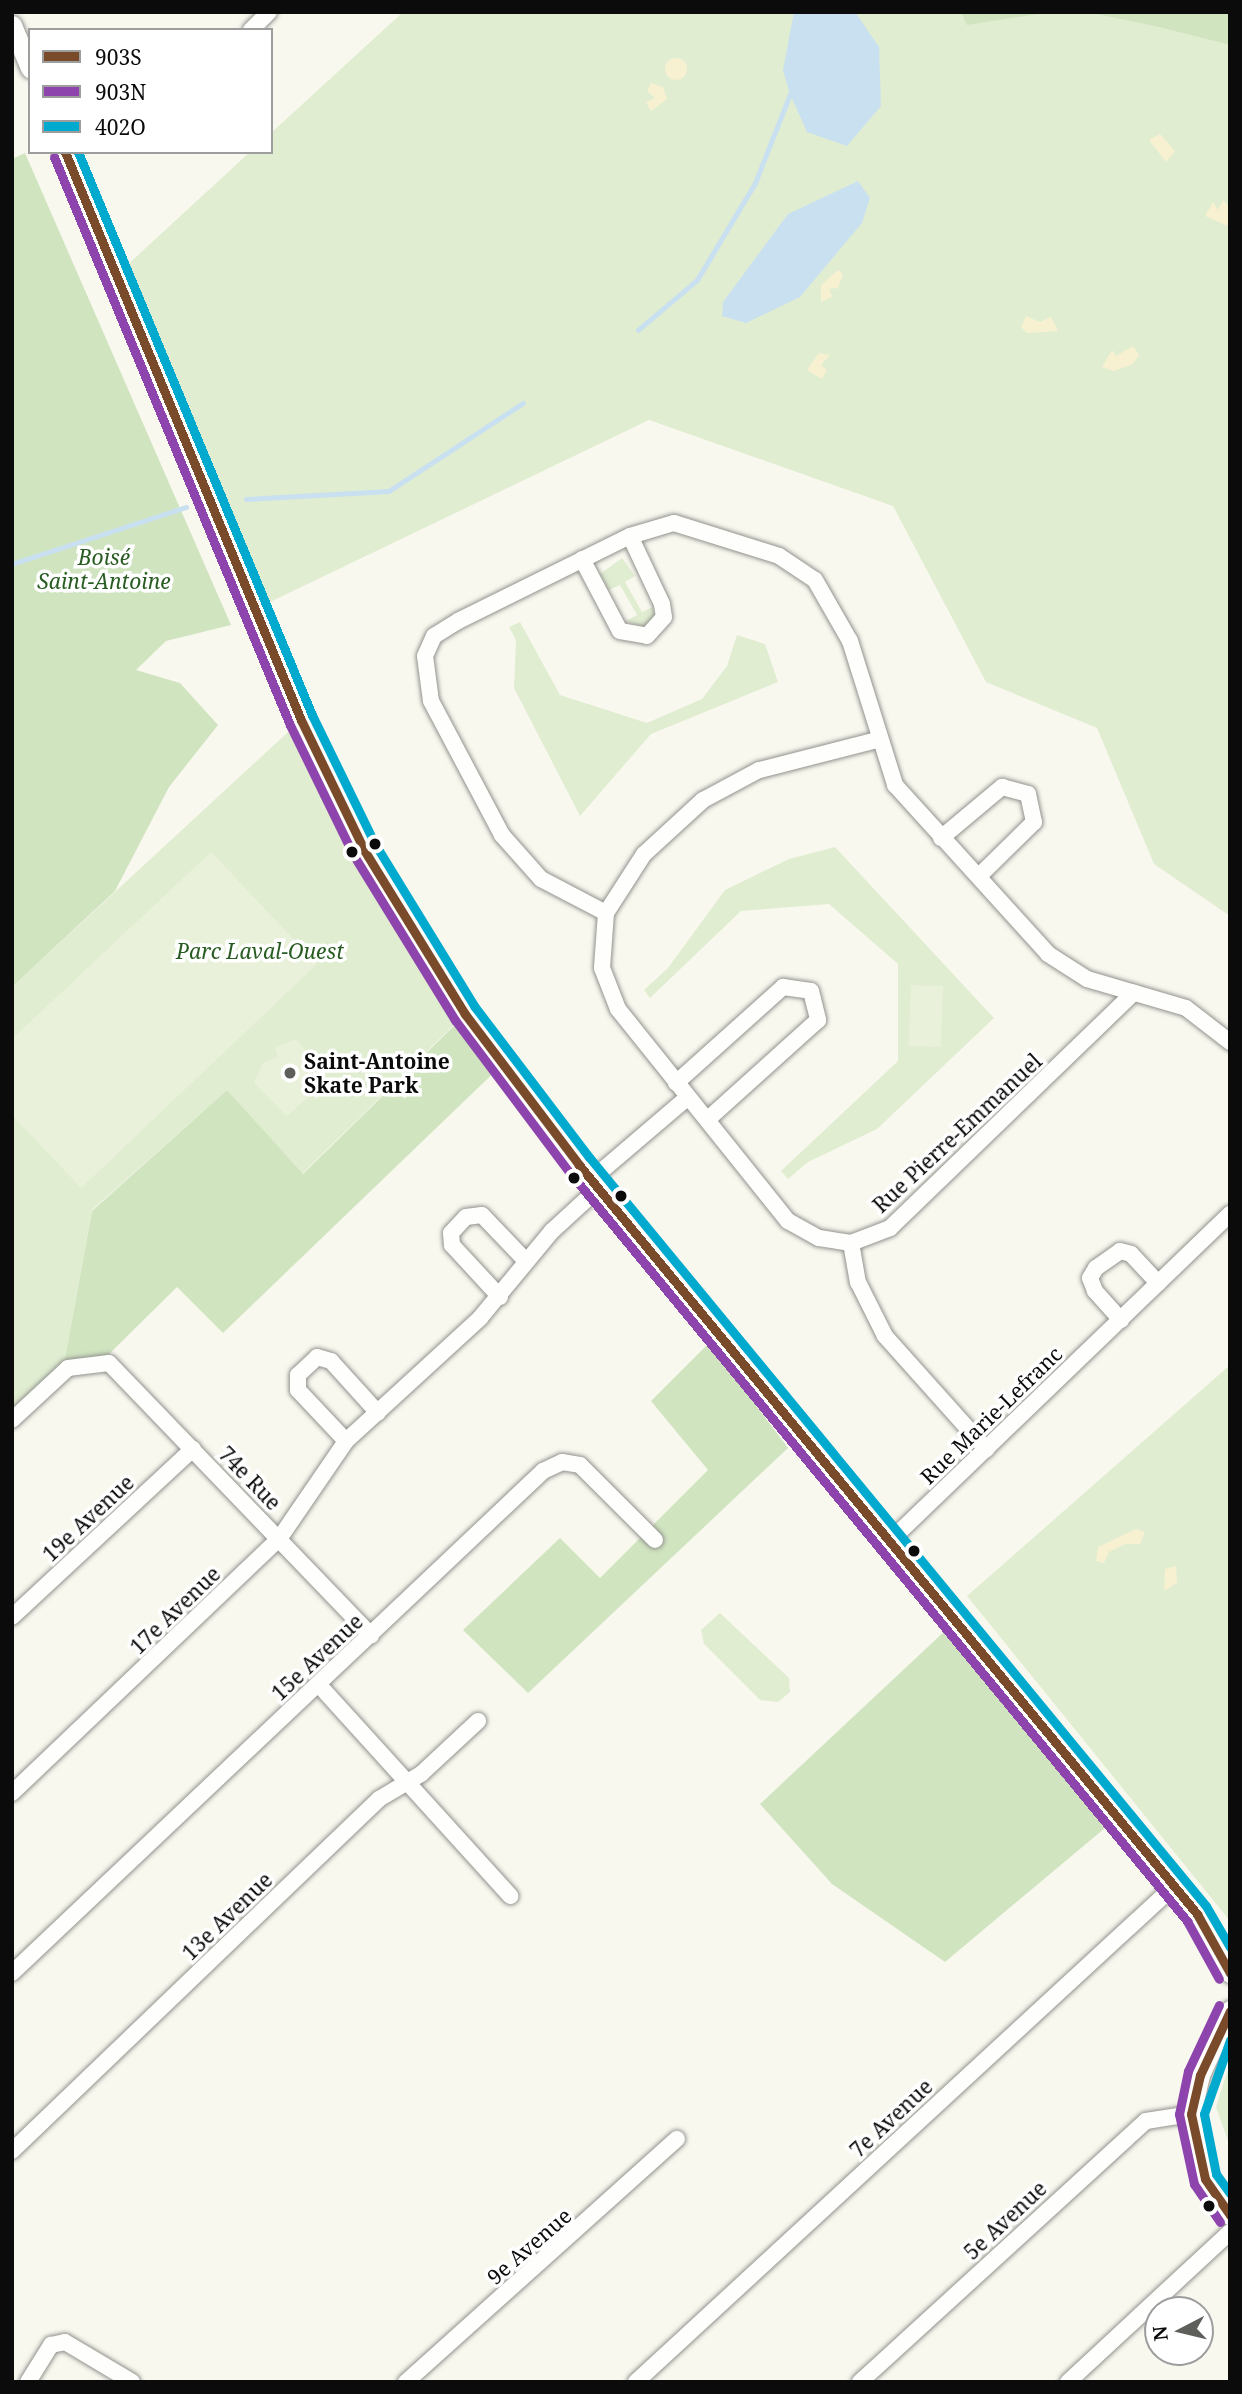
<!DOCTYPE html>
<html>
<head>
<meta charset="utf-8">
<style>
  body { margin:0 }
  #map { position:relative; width:1242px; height:2394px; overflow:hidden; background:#f9f8ef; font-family:"Noto Serif",serif }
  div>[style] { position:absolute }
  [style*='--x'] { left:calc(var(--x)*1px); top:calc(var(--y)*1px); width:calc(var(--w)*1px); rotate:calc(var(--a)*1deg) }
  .green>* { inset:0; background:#e0edd1 }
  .forest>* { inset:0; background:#d0e4c0 }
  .sand>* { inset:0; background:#f7f1d2 }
  .round { border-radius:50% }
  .pitch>* { inset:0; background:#eaf1da; transform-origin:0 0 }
  .water>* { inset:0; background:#c9e0f0 }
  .stream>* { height:4.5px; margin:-2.25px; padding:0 2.25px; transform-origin:2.25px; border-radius:2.25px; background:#c9e0f0 }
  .roads { filter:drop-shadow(0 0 2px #92928e) drop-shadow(0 0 2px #92928e) }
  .minor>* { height:16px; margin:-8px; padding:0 8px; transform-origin:8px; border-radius:8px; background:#fefefd }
  .tertiary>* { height:19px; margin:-9.5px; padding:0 9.5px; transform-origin:9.5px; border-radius:9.5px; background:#fefefd }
  .bus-1>* { height:9px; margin:-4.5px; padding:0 4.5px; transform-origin:4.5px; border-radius:4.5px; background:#7a4b2a }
  .bus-2>* { height:9px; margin:-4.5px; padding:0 4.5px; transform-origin:4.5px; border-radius:4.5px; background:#8e44ad }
  .bus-3>* { height:9px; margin:-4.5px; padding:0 4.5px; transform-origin:4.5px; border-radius:4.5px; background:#00a9ce }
  .dots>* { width:19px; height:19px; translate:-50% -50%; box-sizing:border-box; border:4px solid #fff; border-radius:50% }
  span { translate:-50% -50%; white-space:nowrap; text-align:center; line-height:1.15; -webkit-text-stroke:7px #fff; paint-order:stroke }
  .park-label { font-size:21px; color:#295c22; font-style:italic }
  .poi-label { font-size:21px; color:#0b0b0b; font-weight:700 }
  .left { translate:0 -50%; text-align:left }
  .street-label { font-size:21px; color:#0b0b0b }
  .frame { position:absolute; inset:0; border:14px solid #0b0b0b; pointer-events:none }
  .legend { position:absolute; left:28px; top:28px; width:245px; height:126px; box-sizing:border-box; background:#fff; border:2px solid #9d9d9d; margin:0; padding:9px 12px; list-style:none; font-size:21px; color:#0b0b0b }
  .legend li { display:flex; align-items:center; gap:14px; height:35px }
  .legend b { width:35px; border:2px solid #9d9d9d }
  .north { position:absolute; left:1144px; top:2296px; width:70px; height:70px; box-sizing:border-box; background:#fff; border:2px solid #9d9d9d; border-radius:50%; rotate:263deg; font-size:19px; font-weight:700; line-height:28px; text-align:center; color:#0b0b0b }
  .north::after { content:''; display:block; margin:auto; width:24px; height:32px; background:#5e5e5b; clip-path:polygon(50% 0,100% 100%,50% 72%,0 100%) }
</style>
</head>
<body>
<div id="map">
  <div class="green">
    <div style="clip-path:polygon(403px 12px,1112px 12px,1230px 45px,1230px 916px,1154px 864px,1097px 728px,986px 682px,893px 506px,649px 420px,268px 603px,125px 267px,250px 152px,271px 152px,271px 133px)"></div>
    <div style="clip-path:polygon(622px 558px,635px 576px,625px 582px,642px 612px,653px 607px,654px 618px,644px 627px,626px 621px,637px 615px,620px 585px,609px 590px,600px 574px)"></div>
    <div style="clip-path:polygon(520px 622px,560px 695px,647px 723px,702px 699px,727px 666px,737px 635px,765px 644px,778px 682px,651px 734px,580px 816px,514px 688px,516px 640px,509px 627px)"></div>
    <div style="clip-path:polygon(301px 720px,465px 1014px,302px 1174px,227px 1090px,92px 1210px,63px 1369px,12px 1419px,12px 987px)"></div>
    <div style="clip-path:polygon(835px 847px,994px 1018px,877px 1129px,808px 1162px,788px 1179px,781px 1171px,898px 1061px,898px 964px,829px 904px,741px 911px,650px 998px,644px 990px,668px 968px,725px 890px,789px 859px)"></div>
    <div style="clip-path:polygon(1230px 1365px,1230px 1921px,967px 1596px)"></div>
    <div style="clip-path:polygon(720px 1613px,789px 1678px,790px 1692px,778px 1702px,760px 1700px,704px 1644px,701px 1630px)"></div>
    <div style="clip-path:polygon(1230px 2063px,1230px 2147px,1216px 2107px)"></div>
  </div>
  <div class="forest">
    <div style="clip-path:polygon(961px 12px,1051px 12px,967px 25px)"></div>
    <div style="clip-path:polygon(1088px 12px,1230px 12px,1230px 45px,1159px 27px)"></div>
    <div style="clip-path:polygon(25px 153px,231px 625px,166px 641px,136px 670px,180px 683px,218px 725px,169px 787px,115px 891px,12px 987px,12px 159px)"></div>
    <div style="clip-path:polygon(465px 1015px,507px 1060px,223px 1333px,177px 1287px,102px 1361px,63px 1369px,92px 1211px,227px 1090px,303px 1174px)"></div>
    <div style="clip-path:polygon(709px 1343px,788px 1448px,528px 1693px,463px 1630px,560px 1538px,600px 1578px,708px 1470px,651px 1401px)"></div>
    <div style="clip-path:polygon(947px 1629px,1111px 1823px,945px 1962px,832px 1884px,760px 1804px)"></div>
  </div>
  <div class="sand">
    <div class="round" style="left:665px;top:58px;width:22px;height:22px"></div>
    <div style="clip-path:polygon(651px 83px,663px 87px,667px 99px,651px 111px,646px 102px,655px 98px,647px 91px)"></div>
    <div style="clip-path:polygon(1160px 134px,1175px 151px,1166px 162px,1149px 140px)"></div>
    <div style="clip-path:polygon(1223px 200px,1230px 207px,1228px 226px,1205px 216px,1213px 202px,1218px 210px)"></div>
    <div style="clip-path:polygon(838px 270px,843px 274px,838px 288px,829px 289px,832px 297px,821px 302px,821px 285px)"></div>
    <div style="clip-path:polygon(1026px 316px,1040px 322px,1051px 317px,1058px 331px,1027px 333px,1021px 327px)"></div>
    <div style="clip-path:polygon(1133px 346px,1139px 355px,1133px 364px,1114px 371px,1102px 367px,1112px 350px,1116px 356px)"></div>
    <div style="clip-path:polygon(819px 353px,830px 355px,821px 365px,827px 370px,822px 379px,807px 370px)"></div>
    <div style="clip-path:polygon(1136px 1529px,1145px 1532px,1140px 1544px,1125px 1544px,1109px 1552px,1104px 1563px,1096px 1561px,1098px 1547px)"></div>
    <div style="clip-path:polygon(1176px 1566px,1177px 1583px,1164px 1591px,1165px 1569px)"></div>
  </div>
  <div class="pitch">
    <div style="clip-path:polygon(211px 852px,317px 964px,81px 1188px,12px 1115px,12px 1039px)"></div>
    <div style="left:911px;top:985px;width:32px;height:61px;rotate:2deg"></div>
    <div style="clip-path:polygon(297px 1039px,326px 1081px,287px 1116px,254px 1083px,263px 1063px,278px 1057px,275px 1047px)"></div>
  </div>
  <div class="water">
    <div style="clip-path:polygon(794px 12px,855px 12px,879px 47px,881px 106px,847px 146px,807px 132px,790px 94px,783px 70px)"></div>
    <div style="clip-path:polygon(858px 181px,870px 198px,862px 223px,800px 297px,746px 323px,722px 316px,723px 302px,788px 214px)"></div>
  </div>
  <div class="stream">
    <div style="--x:638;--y:330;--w:77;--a:-40.3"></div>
    <div style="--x:697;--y:280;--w:113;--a:-59.1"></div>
    <div style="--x:755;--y:183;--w:96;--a:-68.5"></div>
    <div style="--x:246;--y:499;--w:143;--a:-3.2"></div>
    <div style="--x:389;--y:491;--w:160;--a:-33.3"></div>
    <div style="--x:12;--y:564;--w:183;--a:-18.1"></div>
  </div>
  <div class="roads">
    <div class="minor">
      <div style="--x:251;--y:30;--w:25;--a:-45"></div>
      <div style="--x:582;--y:559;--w:81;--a:62.2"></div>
      <div style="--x:620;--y:631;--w:27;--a:10"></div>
      <div style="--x:647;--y:636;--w:25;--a:-48"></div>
      <div style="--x:664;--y:617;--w:13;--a:-99"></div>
      <div style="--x:662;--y:604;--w:75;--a:-115.2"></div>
      <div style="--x:877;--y:740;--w:122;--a:165.7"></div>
      <div style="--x:759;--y:770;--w:64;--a:151.8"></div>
      <div style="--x:703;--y:800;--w:80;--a:137.5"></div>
      <div style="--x:644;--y:854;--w:70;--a:122.8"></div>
      <div style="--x:606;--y:913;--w:55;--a:94.2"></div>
      <div style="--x:602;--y:968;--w:44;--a:68.7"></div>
      <div style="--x:618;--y:1009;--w:272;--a:51.3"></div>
      <div style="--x:788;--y:1221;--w:35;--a:29"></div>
      <div style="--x:819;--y:1238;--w:32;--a:9"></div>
      <div style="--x:851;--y:1243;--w:42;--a:-21"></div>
      <div style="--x:890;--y:1228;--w:339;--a:-44"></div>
      <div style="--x:941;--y:838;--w:80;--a:-39.9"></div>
      <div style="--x:1002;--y:787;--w:27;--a:15"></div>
      <div style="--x:1028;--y:794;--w:29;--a:78"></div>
      <div style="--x:1034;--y:822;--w:77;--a:135.5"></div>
      <div style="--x:606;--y:913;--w:73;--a:-152.4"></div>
      <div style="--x:541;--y:879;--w:59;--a:-131.6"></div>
      <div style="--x:502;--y:835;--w:152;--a:-117.9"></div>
      <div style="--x:431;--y:701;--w:45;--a:-97.6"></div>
      <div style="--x:425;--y:656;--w:22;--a:-66"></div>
      <div style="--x:434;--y:636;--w:28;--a:-32"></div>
      <div style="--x:458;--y:621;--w:192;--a:-26.3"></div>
      <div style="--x:630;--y:536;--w:46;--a:-16.5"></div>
      <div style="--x:674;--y:523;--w:110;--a:17.4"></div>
      <div style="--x:779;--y:556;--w:43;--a:33.7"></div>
      <div style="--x:815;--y:580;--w:70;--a:60.2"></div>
      <div style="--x:850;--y:641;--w:151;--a:72.6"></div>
      <div style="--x:895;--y:785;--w:228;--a:47.8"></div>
      <div style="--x:1048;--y:954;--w:46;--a:32.7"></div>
      <div style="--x:1087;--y:979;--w:103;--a:16.3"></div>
      <div style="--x:1186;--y:1008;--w:56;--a:37.7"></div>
      <div style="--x:676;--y:1083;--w:144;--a:-41.9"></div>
      <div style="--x:783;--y:987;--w:28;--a:8"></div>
      <div style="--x:811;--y:991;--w:30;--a:76"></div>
      <div style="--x:818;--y:1020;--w:149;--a:138"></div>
      <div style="--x:592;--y:1179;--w:125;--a:-40.5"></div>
      <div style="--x:851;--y:1243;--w:40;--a:80"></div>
      <div style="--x:858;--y:1282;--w:60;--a:63.4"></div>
      <div style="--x:885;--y:1336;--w:152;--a:48.2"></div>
      <div style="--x:500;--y:1297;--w:71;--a:-132.7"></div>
      <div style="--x:452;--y:1245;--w:12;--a:-95"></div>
      <div style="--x:451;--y:1233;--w:22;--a:-47"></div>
      <div style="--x:466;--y:1217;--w:16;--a:-7"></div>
      <div style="--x:482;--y:1215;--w:64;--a:46.3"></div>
      <div style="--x:1121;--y:1320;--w:39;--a:-132"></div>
      <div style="--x:1095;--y:1291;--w:14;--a:-111"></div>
      <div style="--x:1090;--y:1278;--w:12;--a:-59"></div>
      <div style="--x:1096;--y:1268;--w:29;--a:-35"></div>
      <div style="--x:1120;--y:1251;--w:11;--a:15"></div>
      <div style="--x:1131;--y:1254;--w:40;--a:47"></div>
      <div style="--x:12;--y:1420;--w:76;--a:-42.9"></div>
      <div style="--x:68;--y:1368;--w:41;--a:-7"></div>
      <div style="--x:109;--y:1363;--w:378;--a:46.1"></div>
      <div style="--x:346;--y:1441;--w:70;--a:-133.3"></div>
      <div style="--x:298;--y:1390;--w:15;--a:-90"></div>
      <div style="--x:298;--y:1375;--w:26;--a:-43"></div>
      <div style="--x:317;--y:1357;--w:15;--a:16"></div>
      <div style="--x:331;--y:1361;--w:70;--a:47.9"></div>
      <div style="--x:890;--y:1541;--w:472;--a:-43.9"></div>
      <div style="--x:12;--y:1617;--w:247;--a:-42.9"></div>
      <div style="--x:319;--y:1685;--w:285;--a:47.8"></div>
      <div style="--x:12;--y:1793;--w:369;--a:-43.6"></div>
      <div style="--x:279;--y:1539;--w:119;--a:-55.6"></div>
      <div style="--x:346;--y:1441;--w:182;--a:-42.5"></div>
      <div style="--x:480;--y:1318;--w:113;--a:-50.4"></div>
      <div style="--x:552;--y:1231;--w:64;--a:-42.5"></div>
      <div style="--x:12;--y:1973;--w:731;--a:-43.39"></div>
      <div style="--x:543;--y:1471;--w:21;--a:-25"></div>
      <div style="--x:562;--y:1462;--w:18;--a:9"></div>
      <div style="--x:580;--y:1465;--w:106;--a:45"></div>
      <div style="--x:12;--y:2151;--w:509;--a:-43.8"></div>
      <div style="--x:379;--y:1799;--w:49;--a:-30.8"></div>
      <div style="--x:421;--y:1774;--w:78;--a:-42.9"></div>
      <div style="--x:28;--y:2382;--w:44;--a:-58.1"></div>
      <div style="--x:51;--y:2345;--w:14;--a:-12"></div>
      <div style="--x:65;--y:2342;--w:78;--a:30.8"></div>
      <div style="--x:406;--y:2382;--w:364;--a:-41.9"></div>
      <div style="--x:636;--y:2382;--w:732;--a:-42.67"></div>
      <div style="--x:860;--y:2382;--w:387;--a:-42.4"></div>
      <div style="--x:1146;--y:2121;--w:46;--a:-8.8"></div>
      <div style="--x:1068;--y:2382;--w:221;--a:-42.8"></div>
    </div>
    <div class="tertiary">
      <div style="--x:12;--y:25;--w:47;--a:67.3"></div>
      <div style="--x:65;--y:152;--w:615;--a:67.44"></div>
      <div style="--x:301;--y:720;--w:144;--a:64.1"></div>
      <div style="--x:364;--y:850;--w:193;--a:58.4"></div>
      <div style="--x:465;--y:1014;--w:189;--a:52.9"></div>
      <div style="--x:579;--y:1165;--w:971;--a:50.47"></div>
      <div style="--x:1197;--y:1914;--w:68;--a:60.8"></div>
      <div style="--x:1230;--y:2010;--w:72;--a:114.8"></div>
      <div style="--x:1200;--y:2075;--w:40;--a:103"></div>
      <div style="--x:1191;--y:2114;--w:66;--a:77.8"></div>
      <div style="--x:1205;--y:2179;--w:44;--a:55.2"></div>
    </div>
  </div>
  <div class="bus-1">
    <div style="--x:65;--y:152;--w:615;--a:67.44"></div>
    <div style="--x:301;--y:720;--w:144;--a:64.1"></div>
    <div style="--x:364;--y:850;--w:193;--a:58.4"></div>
    <div style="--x:465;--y:1014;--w:189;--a:52.9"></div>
    <div style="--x:579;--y:1165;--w:971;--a:50.47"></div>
    <div style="--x:1197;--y:1914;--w:68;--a:60.8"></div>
    <div style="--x:1230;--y:2011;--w:71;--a:115.1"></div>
    <div style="--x:1200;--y:2075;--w:40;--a:103"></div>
    <div style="--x:1191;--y:2114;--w:66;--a:77.8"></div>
    <div style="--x:1205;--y:2179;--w:44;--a:55.2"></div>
  </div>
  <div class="bus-2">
    <div style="--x:54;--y:157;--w:615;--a:67.44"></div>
    <div style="--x:290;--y:725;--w:146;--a:64"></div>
    <div style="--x:354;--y:856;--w:193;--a:58.4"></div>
    <div style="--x:455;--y:1020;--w:191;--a:53.1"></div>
    <div style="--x:570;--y:1173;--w:970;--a:50.48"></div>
    <div style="--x:1187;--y:1921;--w:66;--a:61.1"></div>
    <div style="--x:1219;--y:2005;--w:73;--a:115.2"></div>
    <div style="--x:1188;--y:2071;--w:44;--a:101.8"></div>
    <div style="--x:1179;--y:2114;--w:72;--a:77.9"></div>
    <div style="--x:1194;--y:2184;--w:46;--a:55.6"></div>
  </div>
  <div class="bus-3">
    <div style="--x:78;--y:152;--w:610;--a:67.43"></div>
    <div style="--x:312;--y:715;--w:144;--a:64"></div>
    <div style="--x:375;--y:844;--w:191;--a:58.5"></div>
    <div style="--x:475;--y:1007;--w:188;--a:52.8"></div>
    <div style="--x:589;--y:1157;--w:970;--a:50.52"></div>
    <div style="--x:1206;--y:1906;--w:48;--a:59.7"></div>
    <div style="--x:1230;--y:2040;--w:78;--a:109.4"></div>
    <div style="--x:1204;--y:2114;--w:61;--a:78.7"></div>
    <div style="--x:1216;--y:2174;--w:24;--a:54"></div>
  </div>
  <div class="dots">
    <div style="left:375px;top:844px;background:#0b0b0b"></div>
    <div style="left:352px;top:852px;background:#0b0b0b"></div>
    <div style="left:290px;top:1073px;background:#5e5e5b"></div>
    <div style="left:574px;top:1178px;background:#0b0b0b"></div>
    <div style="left:621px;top:1196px;background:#0b0b0b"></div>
    <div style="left:914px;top:1551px;background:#0b0b0b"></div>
    <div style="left:1209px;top:2206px;background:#0b0b0b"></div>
  </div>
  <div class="park-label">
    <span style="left:104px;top:569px">Boisé<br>Saint-Antoine</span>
    <span style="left:260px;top:951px">Parc Laval-Ouest</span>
  </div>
  <div class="poi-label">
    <span class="left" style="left:304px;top:1073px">Saint-Antoine<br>Skate Park</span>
  </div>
  <div class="street-label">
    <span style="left:957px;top:1133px;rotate:-43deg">Rue Pierre-Emmanuel</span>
    <span style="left:991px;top:1415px;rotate:-44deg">Rue Marie-Lefranc</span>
    <span style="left:250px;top:1478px;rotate:46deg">74e Rue</span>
    <span style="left:88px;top:1518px;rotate:-43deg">19e Avenue</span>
    <span style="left:175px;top:1610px;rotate:-44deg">17e Avenue</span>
    <span style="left:317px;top:1657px;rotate:-43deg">15e Avenue</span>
    <span style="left:227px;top:1916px;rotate:-44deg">13e Avenue</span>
    <span style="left:891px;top:2118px;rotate:-43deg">7e Avenue</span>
    <span style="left:1005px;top:2220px;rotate:-43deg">5e Avenue</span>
    <span style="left:529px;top:2246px;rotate:-41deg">9e Avenue</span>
  </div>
  <div class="frame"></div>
  <ul class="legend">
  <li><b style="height:9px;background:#7a4b2a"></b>903S</li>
  <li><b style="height:9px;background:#8e44ad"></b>903N</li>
  <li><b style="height:9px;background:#00a9ce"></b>402O</li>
  </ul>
  <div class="north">N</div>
</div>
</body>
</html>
